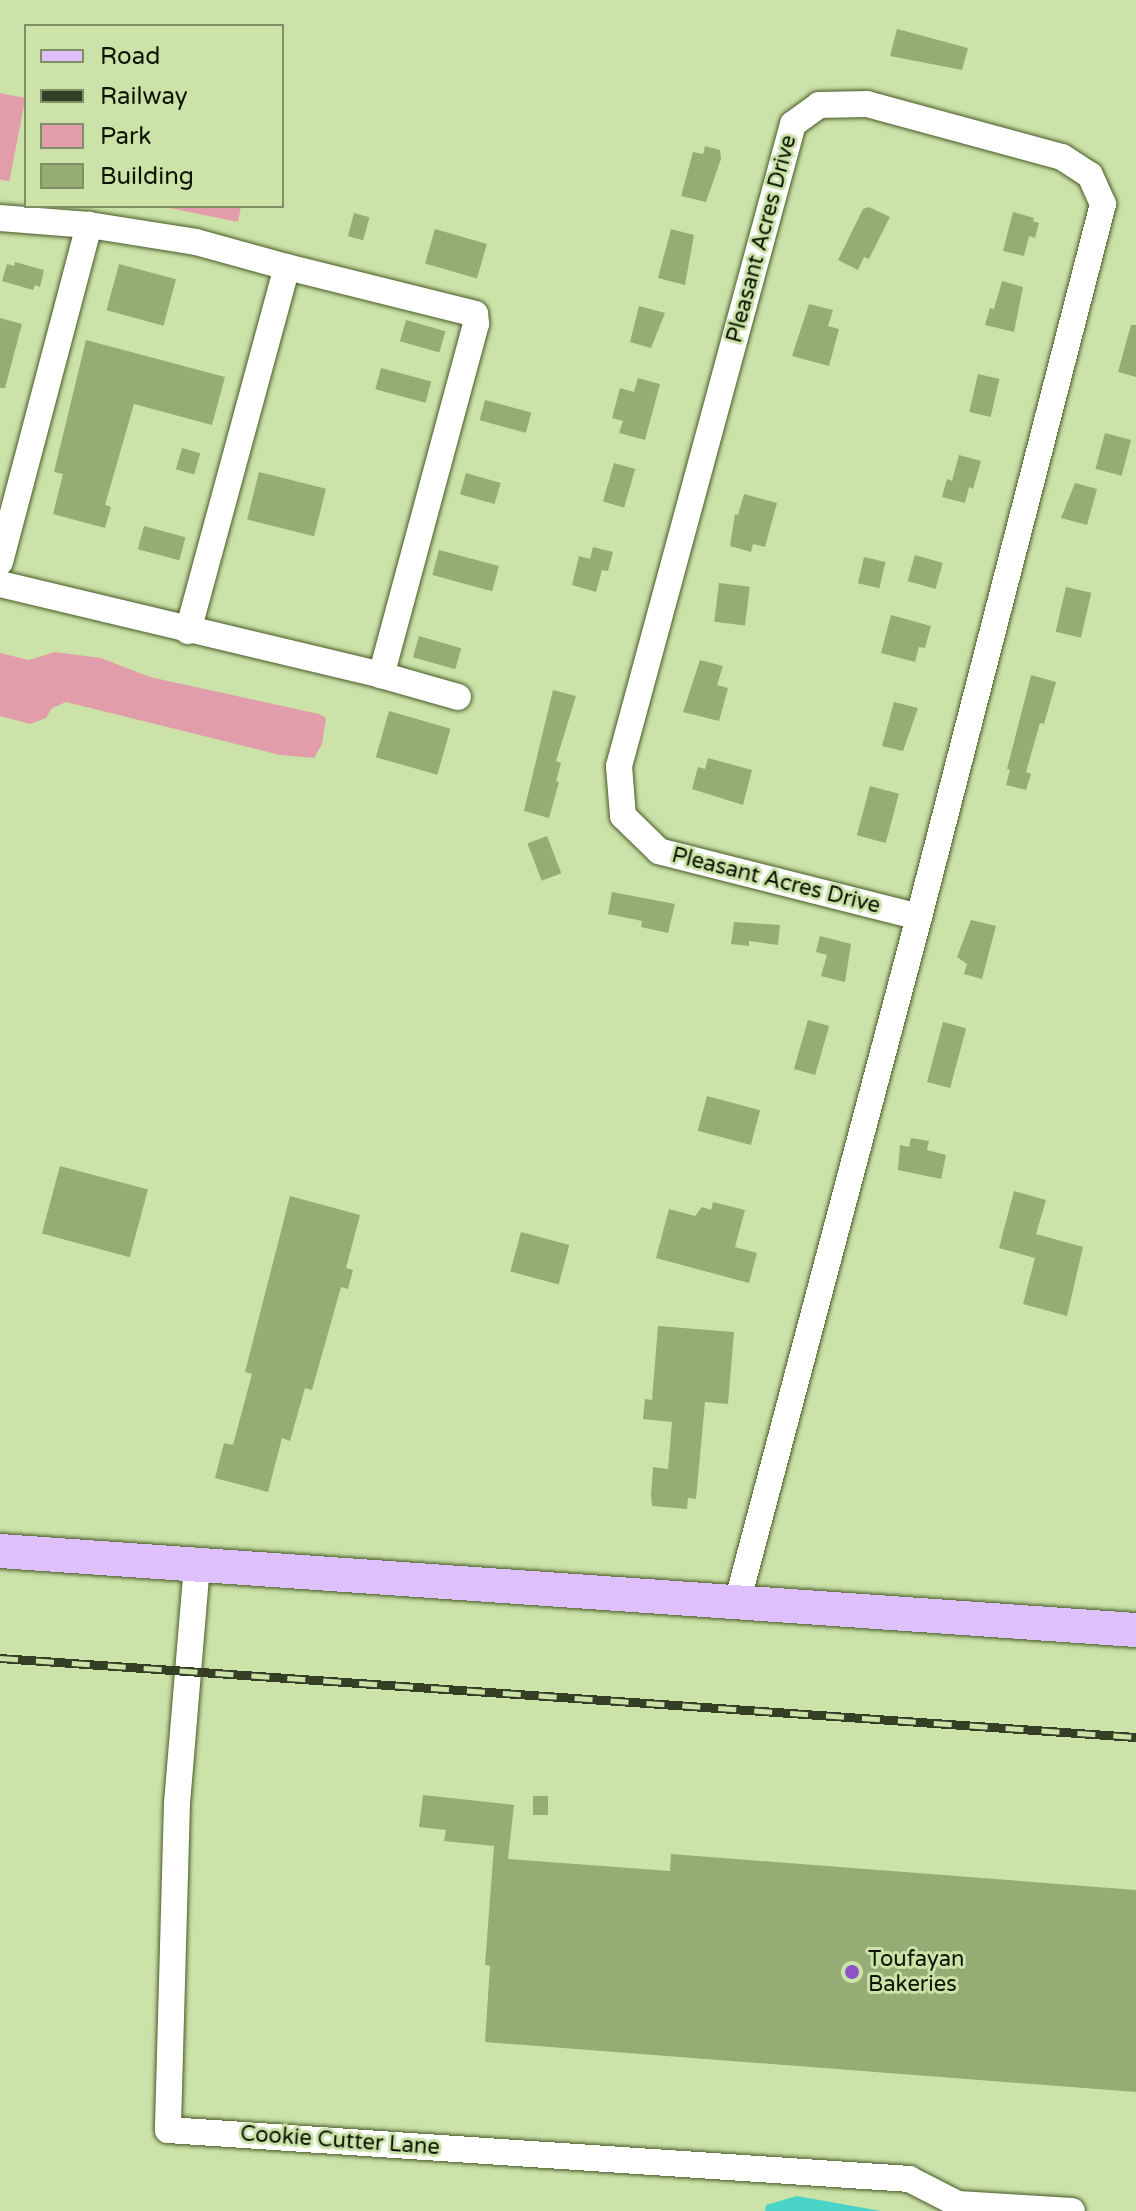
<!DOCTYPE html>
<html>
<head>
<meta charset="utf-8">
<style>
  body { margin:0 }
  #map { position:relative; width:1136px; height:2211px; overflow:hidden; background:#cbe2a9; font-family:"Varela Round",sans-serif }
  div>[style] { position:absolute }
  [style*='--x'] { left:calc(var(--x)*1px); top:calc(var(--y)*1px); width:calc(var(--w)*1px); rotate:calc(var(--a)*1deg) }
  .green>* { inset:0; background:#e29dab; transform-origin:0 0 }
  .water>* { inset:0; background:#49d4c7 }
  .building>* { inset:0; background:#96ac75; transform-origin:0 0 }
  .roads { filter:drop-shadow(0 0 2px #485a26) drop-shadow(0 0 2px #485a26) }
  .minor>* { height:26px; margin:-13px; padding:0 13px; transform-origin:13px; border-radius:13px; background:#fff }
  .major>* { height:34px; margin:-17px; padding:0 17px; transform-origin:17px; border-radius:17px; background:#dec0fd }
  .rail>* { height:9px; margin-top:-4.5px; transform-origin:0; background:repeating-linear-gradient(90deg,#cbe2a9 0 18px,#343f25 0 36px); box-sizing:border-box; border-block:2px solid #343f25 }
  .dots>* { width:22px; height:22px; translate:-50% -50%; box-sizing:border-box; border:4px solid #cbe2a9; border-radius:50% }
  span { translate:-50% -50%; white-space:nowrap; text-align:center; line-height:1.15; -webkit-text-stroke:6px #cbe2a9; paint-order:stroke }
  .street-label { font-size:22px; color:#0d1402 }
  .poi-label { font-size:22px; color:#0d1402 }
  .left { translate:0 -50%; text-align:left }
  .legend { position:absolute; left:24px; top:24px; width:260px; height:184px; box-sizing:border-box; background:#cbe2a9; border:2px solid #7f9066; margin:0; padding:10px 14px; list-style:none; font-size:24px; color:#0d1402 }
  .legend li { display:flex; align-items:center; gap:16px; height:40px }
  .legend b { width:40px; border:2px solid #7f9066 }
</style>
</head>
<body>
<div id="map">
  <div class="green">
    <div style="left:0;top:93px;width:26px;height:85px;rotate:11deg"></div>
    <div style="clip-path:polygon(160px 206px,241px 206px,238px 222px)"></div>
    <div style="clip-path:polygon(55px 652px,101px 658px,150px 677px,319px 714px,326px 718px,322px 744px,314px 758px,280px 755px,66px 702px,52px 708px,46px 718px,30px 724px,0 716px,0 653px,29px 660px)"></div>
  </div>
  <div class="water">
    <div style="clip-path:polygon(797px 2196px,881px 2211px,765px 2211px,766px 2205px)"></div>
  </div>
  <div class="building">
    <div style="clip-path:polygon(897px 29px,968px 48px,962px 70px,890px 56px)"></div>
    <div style="clip-path:polygon(705px 146px,720px 150px,721px 159px,706px 202px,681px 196px,693px 152px,703px 154px)"></div>
    <div style="clip-path:polygon(869px 207px,890px 217px,869px 259px,864px 257px,858px 270px,838px 260px,863px 209px)"></div>
    <div style="clip-path:polygon(1013px 212px,1034px 218px,1033px 221px,1039px 223px,1035px 238px,1029px 236px,1024px 256px,1003px 251px)"></div>
    <div style="left:354px;top:213px;width:16px;height:24px;rotate:15deg"></div>
    <div style="left:435px;top:229px;width:54px;height:36px;rotate:16deg"></div>
    <div style="clip-path:polygon(671px 229px,694px 235px,685px 285px,658px 278px)"></div>
    <div style="clip-path:polygon(15px 262px,44px 270px,40px 287px,35px 285px,33px 290px,2px 281px,7px 264px,14px 266px)"></div>
    <div style="left:119px;top:264px;width:59px;height:48px;rotate:15deg"></div>
    <div style="clip-path:polygon(1002px 281px,1023px 287px,1014px 332px,985px 325px,990px 308px,994px 309px)"></div>
    <div style="clip-path:polygon(809px 304px,833px 310px,828px 326px,839px 329px,829px 366px,792px 356px)"></div>
    <div style="clip-path:polygon(639px 306px,665px 313px,651px 348px,630px 342px)"></div>
    <div style="clip-path:polygon(0 318px,22px 324px,5px 388px,0 388px)"></div>
    <div style="left:406px;top:320px;width:41px;height:22px;rotate:16deg"></div>
    <div style="clip-path:polygon(1131px 325px,1136px 325px,1136px 377px,1118px 372px)"></div>
    <div style="clip-path:polygon(86px 340px,225px 377px,212px 425px,134px 404px,105px 505px,111px 507px,105px 528px,53px 514px,63px 474px,54px 472px)"></div>
    <div style="left:381px;top:368px;width:52px;height:22px;rotate:15deg"></div>
    <div style="left:978px;top:374px;width:22px;height:39px;rotate:13deg"></div>
    <div style="clip-path:polygon(638px 378px,660px 384px,645px 440px,619px 433px,623px 421px,612px 418px,620px 388px,634px 392px)"></div>
    <div style="left:485px;top:400px;width:48px;height:21px;rotate:15deg"></div>
    <div style="left:1105px;top:433px;width:27px;height:37px;rotate:15deg"></div>
    <div style="left:182px;top:448px;width:19px;height:22px;rotate:16deg"></div>
    <div style="clip-path:polygon(959px 455px,981px 461px,973px 489px,969px 487px,965px 503px,942px 497px,947px 479px,952px 481px)"></div>
    <div style="left:614px;top:463px;width:22px;height:40px;rotate:16deg"></div>
    <div style="left:259px;top:472px;width:69px;height:49px;rotate:14deg"></div>
    <div style="left:466px;top:473px;width:36px;height:22px;rotate:16deg"></div>
    <div style="clip-path:polygon(1075px 483px,1097px 489px,1087px 525px,1061px 518px)"></div>
    <div style="clip-path:polygon(744px 494px,777px 503px,765px 547px,753px 544px,751px 552px,730px 546px,735px 514px,738px 515px)"></div>
    <div style="left:144px;top:526px;width:43px;height:24px;rotate:15deg"></div>
    <div style="clip-path:polygon(593px 547px,613px 552px,608px 571px,602px 570px,596px 592px,572px 585px,579px 556px,590px 559px)"></div>
    <div style="left:439px;top:550px;width:62px;height:26px;rotate:15deg"></div>
    <div style="left:915px;top:555px;width:29px;height:27px;rotate:16deg"></div>
    <div style="left:864px;top:557px;width:22px;height:27px;rotate:13deg"></div>
    <div style="left:719px;top:583px;width:31px;height:39px;rotate:7deg"></div>
    <div style="left:1066px;top:587px;width:26px;height:46px;rotate:13deg"></div>
    <div style="clip-path:polygon(891px 615px,931px 626px,925px 648px,919px 647px,915px 662px,881px 653px)"></div>
    <div style="left:419px;top:636px;width:44px;height:22px;rotate:16deg"></div>
    <div style="clip-path:polygon(700px 660px,723px 666px,717px 685px,728px 688px,719px 721px,683px 712px)"></div>
    <div style="clip-path:polygon(1031px 675px,1056px 682px,1044px 724px,1040px 723px,1026px 772px,1031px 774px,1026px 790px,1006px 785px,1010px 770px,1007px 769px)"></div>
    <div style="clip-path:polygon(553px 690px,576px 696px,556px 761px,561px 763px,556px 781px,559px 782px,549px 818px,524px 811px)"></div>
    <div style="clip-path:polygon(894px 702px,918px 708px,903px 751px,882px 746px)"></div>
    <div style="left:389px;top:711px;width:64px;height:48px;rotate:16deg"></div>
    <div style="clip-path:polygon(708px 758px,752px 770px,743px 805px,692px 789px,698px 767px,705px 769px)"></div>
    <div style="left:870px;top:786px;width:30px;height:51px;rotate:15deg"></div>
    <div style="left:547px;top:836px;width:40px;height:21px;rotate:69deg"></div>
    <div style="clip-path:polygon(612px 892px,675px 904px,668px 933px,641px 927px,642px 921px,608px 914px)"></div>
    <div style="clip-path:polygon(971px 920px,996px 926px,982px 979px,964px 974px,967px 964px,957px 957px)"></div>
    <div style="clip-path:polygon(734px 922px,780px 925px,778px 945px,749px 941px,749px 946px,731px 944px)"></div>
    <div style="clip-path:polygon(820px 936px,851px 944px,845px 982px,821px 976px,827px 955px,816px 952px)"></div>
    <div style="left:808px;top:1020px;width:22px;height:51px;rotate:16deg"></div>
    <div style="left:943px;top:1022px;width:24px;height:62px;rotate:15deg"></div>
    <div style="left:707px;top:1096px;width:55px;height:36px;rotate:15deg"></div>
    <div style="clip-path:polygon(911px 1138px,929px 1141px,927px 1150px,946px 1155px,941px 1179px,898px 1170px,900px 1145px,909px 1147px)"></div>
    <div style="left:60px;top:1166px;width:91px;height:70px;rotate:15deg"></div>
    <div style="clip-path:polygon(1014px 1191px,1046px 1200px,1036px 1234px,1083px 1247px,1067px 1316px,1023px 1304px,1035px 1258px,999px 1248px)"></div>
    <div style="clip-path:polygon(290px 1196px,360px 1215px,346px 1268px,353px 1270px,348px 1289px,341px 1287px,312px 1390px,305px 1388px,290px 1441px,282px 1438px,268px 1492px,215px 1478px,224px 1443px,233px 1445px,252px 1374px,245px 1372px)"></div>
    <div style="clip-path:polygon(713px 1202px,745px 1210px,735px 1247px,757px 1253px,749px 1283px,656px 1258px,669px 1209px,695px 1216px,702px 1207px,711px 1210px)"></div>
    <div style="left:521px;top:1232px;width:50px;height:41px;rotate:15deg"></div>
    <div style="clip-path:polygon(658px 1326px,734px 1332px,728px 1404px,705px 1402px,696px 1499px,688px 1498px,687px 1509px,652px 1506px,651px 1495px,653px 1467px,668px 1469px,672px 1422px,643px 1419px,645px 1399px,652px 1400px)"></div>
    <div style="clip-path:polygon(423px 1795px,514px 1805px,508px 1859px,670px 1871px,671px 1854px,1136px 1890px,1136px 2092px,485px 2042px,490px 1966px,485px 1965px,494px 1846px,444px 1841px,446px 1830px,419px 1827px)"></div>
    <div style="left:533px;top:1796px;width:15px;height:19px"></div>
  </div>
  <div class="roads">
    <div class="minor">
      <div style="--x:867;--y:104;--w:202;--a:15.2"></div>
      <div style="--x:1062;--y:157;--w:33;--a:33"></div>
      <div style="--x:1090;--y:175;--w:32;--a:66"></div>
      <div style="--x:1103;--y:204;--w:736;--a:104.47"></div>
      <div style="--x:919;--y:917;--w:268;--a:-165.8"></div>
      <div style="--x:659;--y:851;--w:50;--a:-135.8"></div>
      <div style="--x:623;--y:816;--w:50;--a:-94.6"></div>
      <div style="--x:619;--y:766;--w:665;--a:-74.84"></div>
      <div style="--x:793;--y:124;--w:32;--a:-36"></div>
      <div style="--x:819;--y:105;--w:48;--a:-1.2"></div>
      <div style="--x:0;--y:218;--w:89;--a:4.5"></div>
      <div style="--x:0;--y:562;--w:349;--a:-75.2"></div>
      <div style="--x:89;--y:225;--w:108;--a:9"></div>
      <div style="--x:196;--y:242;--w:94;--a:15.4"></div>
      <div style="--x:0;--y:584;--w:392;--a:13.4"></div>
      <div style="--x:381;--y:675;--w:80;--a:15.9"></div>
      <div style="--x:188;--y:631;--w:377;--a:-74.8"></div>
      <div style="--x:287;--y:267;--w:194;--a:14"></div>
      <div style="--x:475;--y:314;--w:10;--a:84"></div>
      <div style="--x:476;--y:324;--w:364;--a:105.1"></div>
      <div style="--x:197;--y:1565;--w:239;--a:94.8"></div>
      <div style="--x:177;--y:1803;--w:327;--a:91.6"></div>
      <div style="--x:168;--y:2130;--w:743;--a:3.78"></div>
      <div style="--x:909;--y:2179;--w:55;--a:27"></div>
      <div style="--x:958;--y:2204;--w:114;--a:3.5"></div>
      <div style="--x:737;--y:1603;--w:710;--a:-75.14"></div>
    </div>
    <div class="major">
      <div style="--x:0;--y:1551;--w:1139;--a:3.98"></div>
    </div>
  </div>
  <div class="rail">
    <div style="--x:0;--y:1658;--w:1139;--a:3.98"></div>
  </div>
  <div class="dots">
    <div style="left:852px;top:1972px;background:#8f51c7"></div>
  </div>
  <div class="street-label">
    <span style="left:762px;top:239px;rotate:-75deg">Pleasant Acres Drive</span>
    <span style="left:776px;top:881px;rotate:14deg">Pleasant Acres Drive</span>
    <span style="left:340px;top:2141px;rotate:4deg">Cookie Cutter Lane</span>
  </div>
  <div class="poi-label">
    <span class="left" style="left:868px;top:1972px">Toufayan<br>Bakeries</span>
  </div>
  <ul class="legend">
  <li><b style="height:10px;background:#dec0fd"></b>Road</li>
  <li><b style="height:10px;background:#343f25"></b>Railway</li>
  <li><b style="height:22px;background:#e29dab"></b>Park</li>
  <li><b style="height:22px;background:#96ac75"></b>Building</li>
  </ul>
</div>
</body>
</html>
